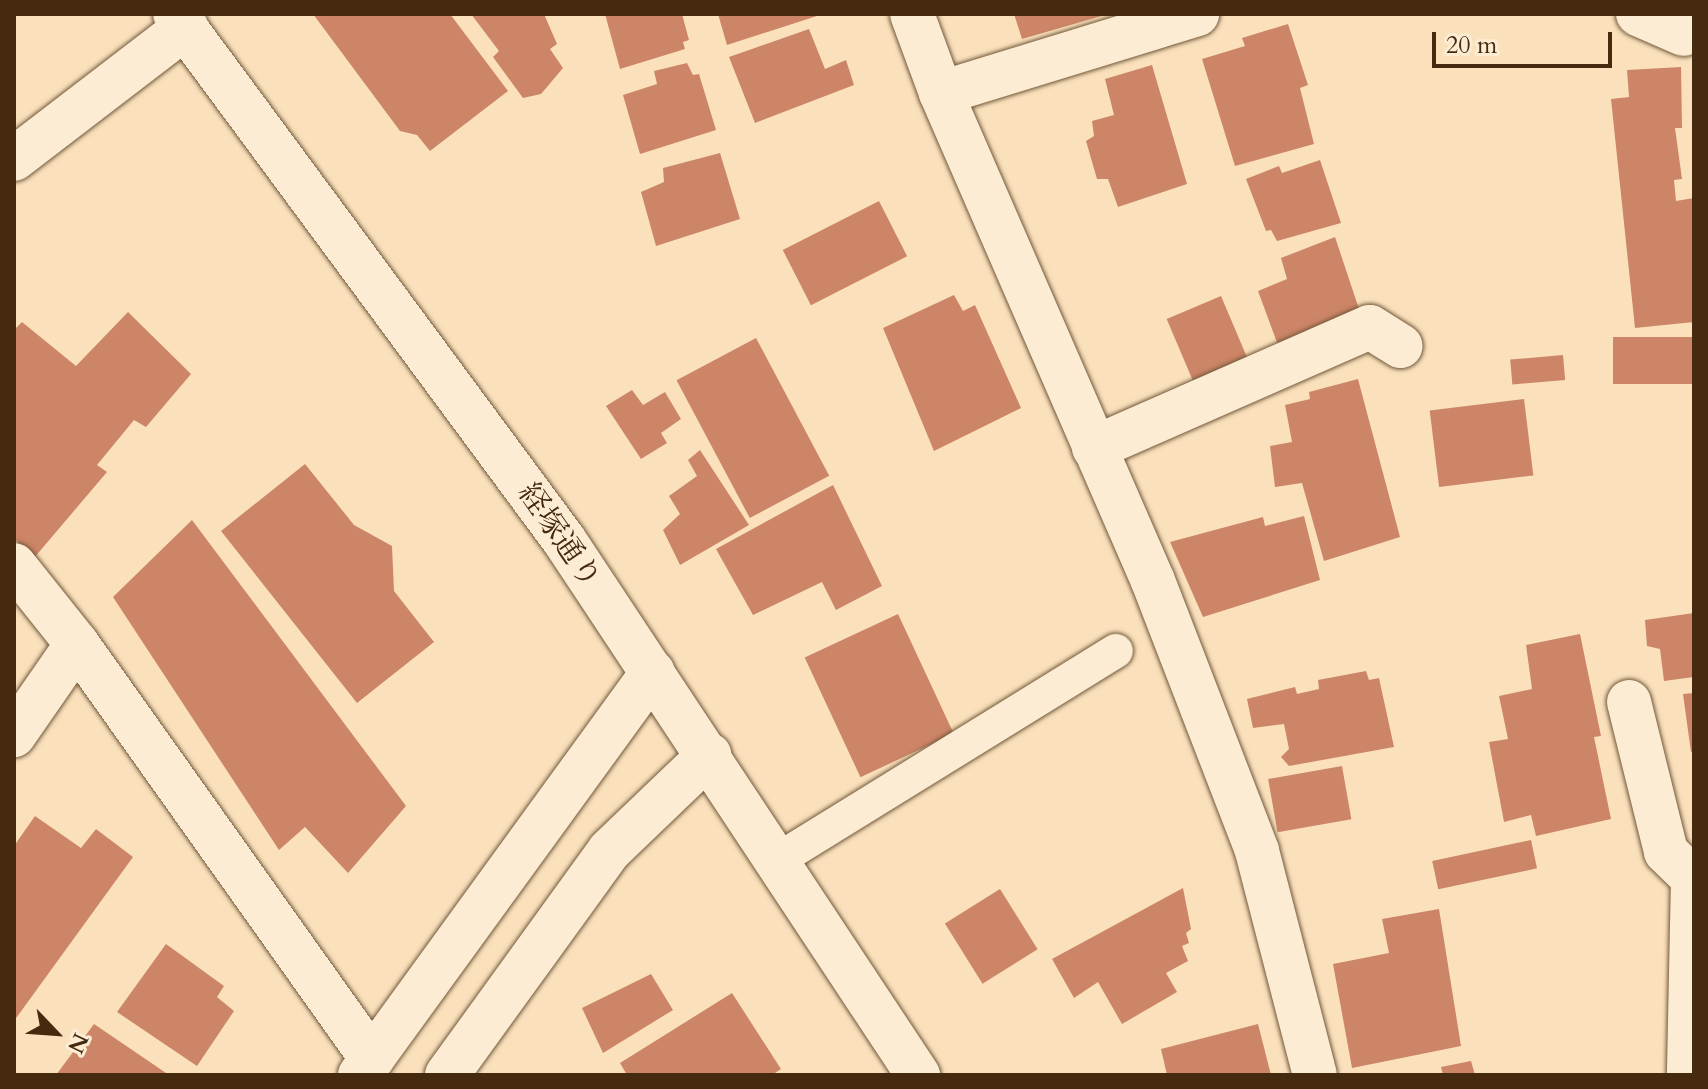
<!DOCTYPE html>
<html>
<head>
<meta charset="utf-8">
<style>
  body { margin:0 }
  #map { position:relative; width:1708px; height:1089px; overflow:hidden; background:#fae1bc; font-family:Cardo,"Noto Serif JP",serif }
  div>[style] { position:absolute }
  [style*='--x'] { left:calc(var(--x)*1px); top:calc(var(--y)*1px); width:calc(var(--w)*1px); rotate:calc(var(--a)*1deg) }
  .building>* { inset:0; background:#cd8567; transform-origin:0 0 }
  .roads { filter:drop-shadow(0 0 2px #72583a) drop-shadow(0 0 2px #72583a) }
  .lane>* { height:34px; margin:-17px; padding:0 17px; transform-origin:17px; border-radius:17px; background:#fcecd3 }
  .street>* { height:44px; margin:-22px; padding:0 22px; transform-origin:22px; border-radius:22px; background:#fcecd3 }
  .secondary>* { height:44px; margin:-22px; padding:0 22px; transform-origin:22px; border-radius:22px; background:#fcecd3 }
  span { translate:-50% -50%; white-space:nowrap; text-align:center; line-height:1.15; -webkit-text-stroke:6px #fcecd3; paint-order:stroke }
  .street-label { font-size:30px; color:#452a0f }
  .frame { position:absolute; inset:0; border:16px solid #452a0f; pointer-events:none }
  .north { position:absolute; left:16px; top:993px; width:80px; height:80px; -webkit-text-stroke:6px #fcecd3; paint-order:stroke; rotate:115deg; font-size:22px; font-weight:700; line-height:32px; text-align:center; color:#452a0f }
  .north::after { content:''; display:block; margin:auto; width:28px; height:36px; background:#452a0f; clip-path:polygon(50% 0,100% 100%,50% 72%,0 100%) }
  .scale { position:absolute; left:1432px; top:32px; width:180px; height:36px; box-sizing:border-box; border:4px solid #452a0f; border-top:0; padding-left:10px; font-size:24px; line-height:28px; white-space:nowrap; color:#452a0f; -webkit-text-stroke:6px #fcecd3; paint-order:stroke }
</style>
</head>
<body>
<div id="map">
  <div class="building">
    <div style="clip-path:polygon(313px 14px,450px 14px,508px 91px,430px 151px,417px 135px,400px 131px)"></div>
    <div style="clip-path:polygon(471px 14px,544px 14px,557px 44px,550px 49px,563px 68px,541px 94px,523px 98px,493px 57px,499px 51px)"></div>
    <div style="clip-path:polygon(605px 14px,682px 14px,689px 40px,683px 42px,685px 49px,620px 69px)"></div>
    <div style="clip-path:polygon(718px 14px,820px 14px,820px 15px,727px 45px)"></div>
    <div style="clip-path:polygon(1014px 14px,1105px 14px,1105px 15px,1022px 39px)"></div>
    <div style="clip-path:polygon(1288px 24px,1308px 85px,1300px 88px,1314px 144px,1235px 166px,1202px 59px,1245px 46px,1242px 38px)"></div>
    <div style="clip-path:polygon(809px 29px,825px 69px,846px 60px,854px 85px,755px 123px,729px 57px)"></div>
    <div style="clip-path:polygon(687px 63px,693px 75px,699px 74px,716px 130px,640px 154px,623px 95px,657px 84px,654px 71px)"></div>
    <div style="clip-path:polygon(1152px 65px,1187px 184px,1118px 207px,1108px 179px,1097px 179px,1086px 141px,1094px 136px,1092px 121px,1114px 115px,1105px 79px)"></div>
    <div style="clip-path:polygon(1681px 67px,1682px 128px,1675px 128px,1682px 179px,1674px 180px,1676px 201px,1694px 198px,1694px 322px,1635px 328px,1611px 99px,1629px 97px,1627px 70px)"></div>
    <div style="clip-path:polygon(720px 153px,740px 219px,656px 246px,641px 192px,664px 182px,663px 168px)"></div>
    <div style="clip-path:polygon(1320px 160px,1341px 223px,1277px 241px,1271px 230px,1266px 231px,1246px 179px,1279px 166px,1282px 173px)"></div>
    <div style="left:879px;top:201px;width:62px;height:108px;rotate:63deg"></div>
    <div style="clip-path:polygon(1335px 237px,1362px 318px,1279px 348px,1258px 291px,1287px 279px,1281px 258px)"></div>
    <div style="clip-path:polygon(954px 295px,963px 311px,975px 305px,1021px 408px,934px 451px,883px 328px)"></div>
    <div style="left:1221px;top:296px;width:69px;height:59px;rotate:67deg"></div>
    <div style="clip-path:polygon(128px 312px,191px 374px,146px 427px,134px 420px,97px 465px,107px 472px,34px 558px,14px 538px,14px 330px,22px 322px,76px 366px)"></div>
    <div style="left:1694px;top:337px;width:47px;height:81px;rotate:90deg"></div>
    <div style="left:756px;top:338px;width:156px;height:90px;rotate:62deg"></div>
    <div style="left:1563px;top:355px;width:25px;height:53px;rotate:85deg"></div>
    <div style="clip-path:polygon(1358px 379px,1400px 537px,1324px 561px,1302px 483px,1275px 487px,1270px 446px,1292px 442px,1285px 405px,1310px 399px,1309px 392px)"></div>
    <div style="clip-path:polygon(632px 390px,643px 405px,665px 392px,681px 419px,661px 433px,667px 443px,641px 459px,606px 406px)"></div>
    <div style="left:1524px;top:399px;width:77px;height:95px;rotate:83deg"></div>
    <div style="clip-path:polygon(700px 450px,749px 525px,680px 565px,663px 530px,680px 514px,669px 496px,697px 476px,688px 460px)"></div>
    <div style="clip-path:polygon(305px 464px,354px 525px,392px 546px,394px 591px,434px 642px,357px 703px,221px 531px)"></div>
    <div style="clip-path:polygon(833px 485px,882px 586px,836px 610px,822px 582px,753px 615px,716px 549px)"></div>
    <div style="clip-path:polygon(1304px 516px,1320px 580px,1203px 617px,1170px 542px,1263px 517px,1265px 526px)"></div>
    <div style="clip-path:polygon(192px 520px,406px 806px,348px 873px,305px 827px,279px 850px,113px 597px)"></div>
    <div style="clip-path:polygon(1694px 613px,1694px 677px,1664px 681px,1660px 649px,1647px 646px,1645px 620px)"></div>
    <div style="left:898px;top:614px;width:132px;height:103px;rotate:65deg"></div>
    <div style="clip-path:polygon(1580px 634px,1601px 736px,1594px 737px,1611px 819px,1536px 836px,1531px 815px,1504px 822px,1489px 742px,1508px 739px,1499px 696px,1532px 689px,1526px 645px)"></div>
    <div style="clip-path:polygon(1366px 671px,1369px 680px,1379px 678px,1394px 747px,1289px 766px,1281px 757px,1289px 749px,1284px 724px,1253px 728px,1247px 699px,1295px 687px,1297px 694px,1319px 689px,1318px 680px)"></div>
    <div style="clip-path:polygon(1694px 693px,1694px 751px,1691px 752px,1683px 694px)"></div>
    <div style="left:1342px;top:766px;width:54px;height:75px;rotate:80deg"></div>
    <div style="clip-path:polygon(35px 816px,81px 848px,96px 829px,133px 857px,14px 1021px,14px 846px)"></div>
    <div style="left:1531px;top:840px;width:29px;height:101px;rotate:78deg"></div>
    <div style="clip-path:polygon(1183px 888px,1191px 929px,1186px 933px,1189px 943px,1182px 946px,1188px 961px,1166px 973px,1177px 992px,1122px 1024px,1098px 982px,1074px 998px,1052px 959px)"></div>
    <div style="left:1000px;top:889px;width:71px;height:65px;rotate:58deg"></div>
    <div style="clip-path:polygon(1439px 909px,1461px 1046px,1352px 1068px,1333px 964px,1389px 953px,1382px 919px)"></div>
    <div style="clip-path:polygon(166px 944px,224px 986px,217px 997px,234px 1011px,197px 1066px,117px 1012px)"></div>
    <div style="clip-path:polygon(651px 974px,673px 1010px,603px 1053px,582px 1008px)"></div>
    <div style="clip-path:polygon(732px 993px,781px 1069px,772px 1075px,627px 1075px,620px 1063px)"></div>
    <div style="clip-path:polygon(94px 1024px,169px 1075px,56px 1075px)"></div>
    <div style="clip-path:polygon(1258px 1024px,1271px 1075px,1167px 1075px,1161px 1049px)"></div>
    <div style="clip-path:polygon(1471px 1061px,1475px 1075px,1443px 1075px,1441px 1067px)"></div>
  </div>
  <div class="roads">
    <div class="lane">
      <div style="--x:779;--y:859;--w:396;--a:-31.7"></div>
    </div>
    <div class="street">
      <div style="--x:912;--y:14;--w:84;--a:69.8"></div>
      <div style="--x:941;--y:93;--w:532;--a:66.52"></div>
      <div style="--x:1153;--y:581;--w:289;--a:68.9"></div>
      <div style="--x:1257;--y:851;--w:231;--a:75.5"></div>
      <div style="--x:1638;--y:14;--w:50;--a:23.5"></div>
      <div style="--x:941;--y:93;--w:268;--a:-17.1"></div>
      <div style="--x:14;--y:159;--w:217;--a:-37.5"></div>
      <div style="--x:1094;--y:448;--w:301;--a:-23.7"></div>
      <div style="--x:1370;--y:327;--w:36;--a:32"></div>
      <div style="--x:14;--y:565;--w:101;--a:51.4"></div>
      <div style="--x:77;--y:644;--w:111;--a:124.7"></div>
      <div style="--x:77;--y:644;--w:509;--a:54.59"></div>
      <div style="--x:1629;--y:702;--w:154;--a:76.1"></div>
      <div style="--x:1666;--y:852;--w:37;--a:44"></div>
      <div style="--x:1693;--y:878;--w:197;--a:91.2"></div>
    </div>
    <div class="secondary">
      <div style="--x:175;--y:14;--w:654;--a:53.52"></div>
      <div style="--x:564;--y:540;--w:642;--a:56.51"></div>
      <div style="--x:360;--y:1075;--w:498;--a:-54"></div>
      <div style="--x:447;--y:1075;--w:276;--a:-54.1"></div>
      <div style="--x:609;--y:851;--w:139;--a:-43.8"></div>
    </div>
  </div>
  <div class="street-label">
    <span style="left:559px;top:536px;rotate:55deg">経塚通り</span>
  </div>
  <div class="frame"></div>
  <div class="north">N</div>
  <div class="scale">20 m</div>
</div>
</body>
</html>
